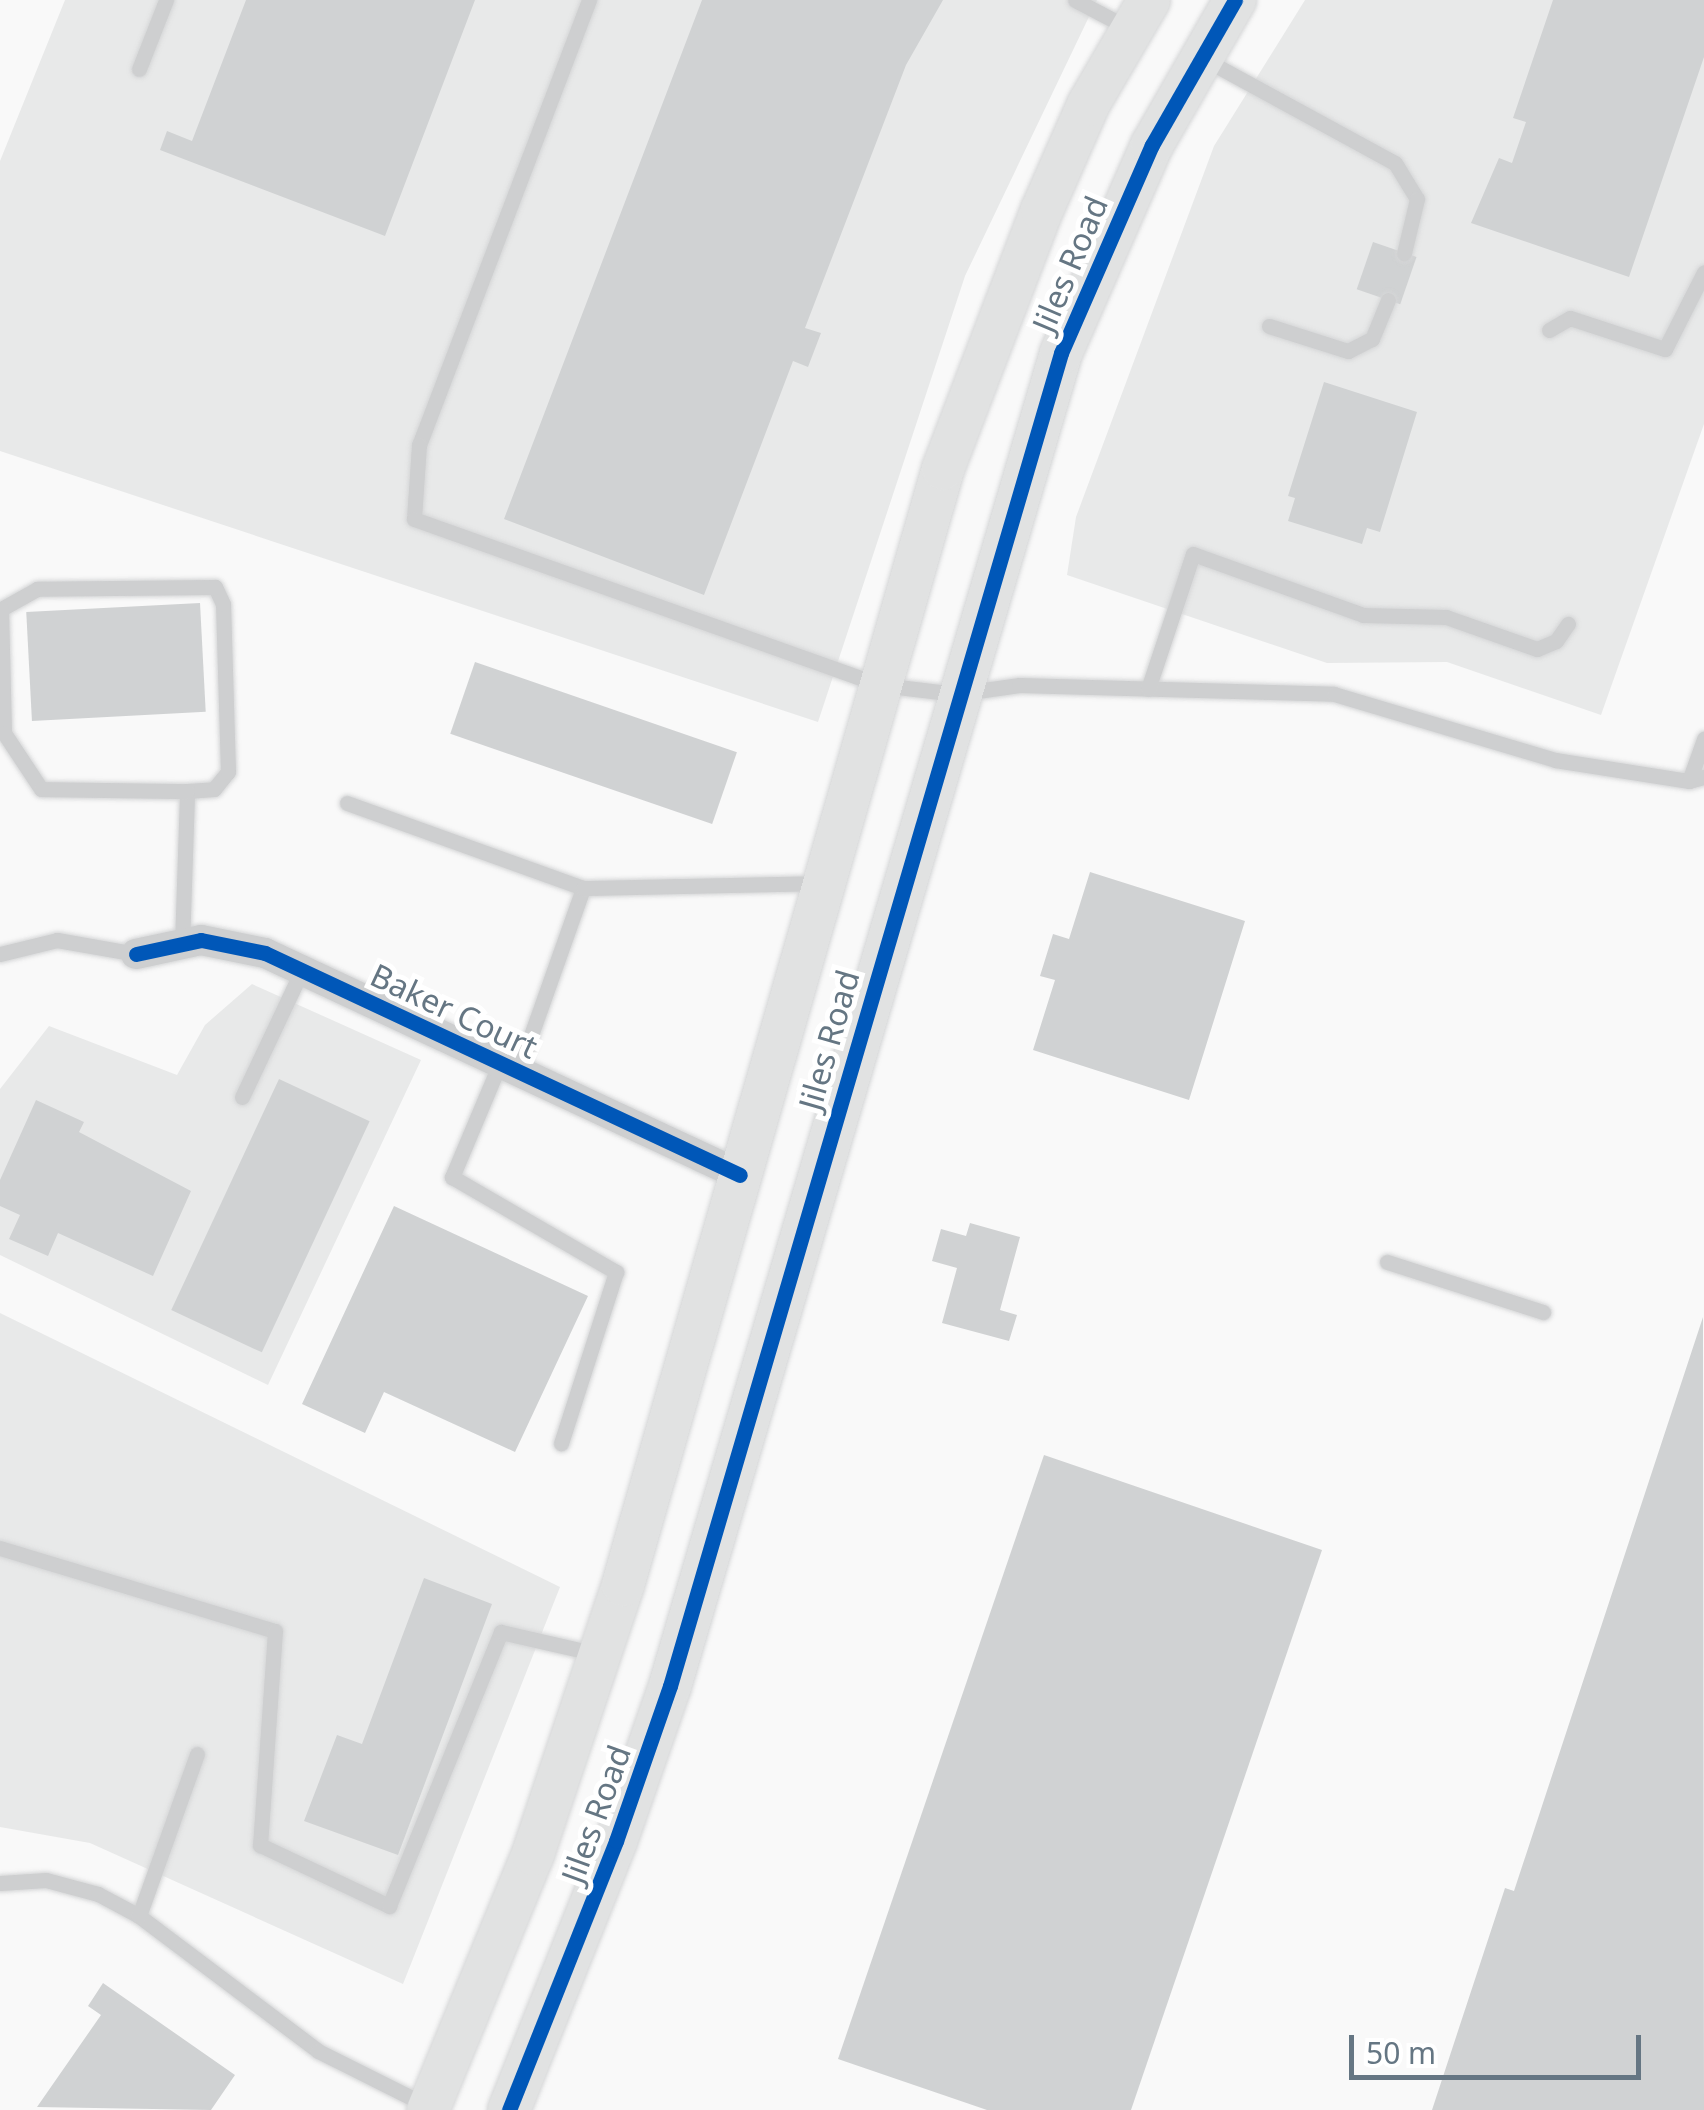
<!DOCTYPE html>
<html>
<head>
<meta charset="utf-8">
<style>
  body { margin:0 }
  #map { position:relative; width:1704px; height:2110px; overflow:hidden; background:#f9f9f9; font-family:"Noto Sans",sans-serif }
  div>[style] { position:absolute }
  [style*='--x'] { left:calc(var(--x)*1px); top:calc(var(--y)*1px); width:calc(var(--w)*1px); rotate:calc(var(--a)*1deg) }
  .built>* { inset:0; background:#e8e9e9 }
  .building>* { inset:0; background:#d0d2d3; transform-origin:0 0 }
  .roads { filter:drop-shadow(0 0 2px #d5d6d7) drop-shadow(0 0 2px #d5d6d7) }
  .lane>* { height:15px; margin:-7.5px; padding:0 7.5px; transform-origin:7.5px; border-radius:7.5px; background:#cecfd0 }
  .street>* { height:30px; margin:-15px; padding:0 15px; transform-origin:15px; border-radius:15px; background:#cecfd0 }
  .secondary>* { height:42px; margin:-21px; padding:0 21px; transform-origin:21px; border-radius:21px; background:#e1e2e2 }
  .cycleway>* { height:15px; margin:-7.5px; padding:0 7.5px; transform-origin:7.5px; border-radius:7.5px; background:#0057b8 }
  span { translate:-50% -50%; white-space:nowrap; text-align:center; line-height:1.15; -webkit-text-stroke:10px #fff; paint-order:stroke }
  .street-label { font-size:32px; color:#657683 }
  .scale { position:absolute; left:1349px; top:2035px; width:292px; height:45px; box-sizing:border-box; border:5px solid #657683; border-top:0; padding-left:12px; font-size:30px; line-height:35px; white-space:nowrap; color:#657683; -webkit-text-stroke:8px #fff; paint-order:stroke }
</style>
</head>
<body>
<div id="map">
  <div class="built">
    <div style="clip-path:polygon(65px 0,1097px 0,965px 276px,818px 722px,0 451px,0 161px)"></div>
    <div style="clip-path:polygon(1305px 0,1704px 0,1704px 424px,1601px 715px,1447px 662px,1327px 663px,1067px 575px,1076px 517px,1214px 146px)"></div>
    <div style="clip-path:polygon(252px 984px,421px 1060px,268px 1385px,0 1255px,0 1089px,49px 1026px,177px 1075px,205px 1025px)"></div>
    <div style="clip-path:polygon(0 1313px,560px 1587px,403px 1984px,90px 1843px,0 1827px)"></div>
  </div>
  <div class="building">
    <div style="clip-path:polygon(246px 0,475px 0,385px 236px,160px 150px,167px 131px,192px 141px)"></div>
    <div style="clip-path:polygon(702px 0,943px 0,906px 65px,805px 328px,821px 333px,808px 367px,793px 361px,704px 595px,504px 519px)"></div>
    <div style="clip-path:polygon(1553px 0,1704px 0,1704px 57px,1629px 277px,1471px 223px,1499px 158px,1512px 163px,1526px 122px,1513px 118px)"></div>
    <div style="left:1373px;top:242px;width:46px;height:50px;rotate:19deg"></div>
    <div style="clip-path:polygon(1324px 382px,1417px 412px,1380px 532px,1367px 528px,1362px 544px,1288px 521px,1295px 498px,1288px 496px)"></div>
    <div style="left:200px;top:603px;width:109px;height:174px;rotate:87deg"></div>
    <div style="left:475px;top:662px;width:277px;height:76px;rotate:19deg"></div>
    <div style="clip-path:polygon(1090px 872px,1245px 921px,1189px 1100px,1033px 1050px,1055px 980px,1040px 976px,1053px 934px,1069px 939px)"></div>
    <div style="left:279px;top:1079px;width:100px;height:255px;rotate:25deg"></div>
    <div style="clip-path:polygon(36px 1100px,84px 1122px,79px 1132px,191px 1191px,153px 1276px,58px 1233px,48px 1256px,9px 1239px,20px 1215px,0 1206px,0 1180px)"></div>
    <div style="clip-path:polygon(394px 1206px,588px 1296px,515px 1452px,384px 1392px,365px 1433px,302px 1404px)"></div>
    <div style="clip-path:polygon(970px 1223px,1020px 1237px,1000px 1310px,1017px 1315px,1009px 1341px,942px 1323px,957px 1268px,932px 1261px,941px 1229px,966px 1236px)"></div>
    <div style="clip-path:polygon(1703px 1317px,1704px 2110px,1432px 2110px,1505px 1888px,1514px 1891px)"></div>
    <div style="clip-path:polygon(1044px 1455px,1322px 1550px,1131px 2110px,987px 2110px,838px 2059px)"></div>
    <div style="clip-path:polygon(424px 1578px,492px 1604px,398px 1855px,304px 1821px,337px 1735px,362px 1744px)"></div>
    <div style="clip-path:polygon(103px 1983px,235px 2075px,211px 2110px,37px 2107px,101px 2015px,88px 2006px)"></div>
  </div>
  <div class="roads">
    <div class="lane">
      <div style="--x:589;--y:0;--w:476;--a:110.9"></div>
      <div style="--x:419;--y:445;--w:74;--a:93.9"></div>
      <div style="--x:414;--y:519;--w:496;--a:19.6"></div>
      <div style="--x:881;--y:685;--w:76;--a:6.8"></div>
      <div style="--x:956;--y:694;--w:64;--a:-8.1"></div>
      <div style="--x:1019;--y:685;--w:315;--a:1.6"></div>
      <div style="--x:1334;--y:694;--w:231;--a:16.6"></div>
      <div style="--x:1555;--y:760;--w:136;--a:8.9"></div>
      <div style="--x:1689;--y:781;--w:16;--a:-15"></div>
      <div style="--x:1075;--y:0;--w:60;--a:27.8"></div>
      <div style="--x:1204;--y:59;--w:217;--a:28.6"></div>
      <div style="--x:1395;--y:163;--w:42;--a:58.6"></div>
      <div style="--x:1417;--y:199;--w:56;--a:103.5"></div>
      <div style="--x:139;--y:69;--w:74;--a:-68.6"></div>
      <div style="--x:1269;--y:326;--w:83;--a:17.6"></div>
      <div style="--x:1348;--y:351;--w:27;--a:-27"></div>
      <div style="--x:1372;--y:339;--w:42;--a:-67.7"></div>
      <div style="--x:1549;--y:330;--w:24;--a:-30"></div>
      <div style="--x:1570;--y:318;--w:100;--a:18.1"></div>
      <div style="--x:1665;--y:349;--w:86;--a:-63.1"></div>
      <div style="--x:1148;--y:689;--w:142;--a:-71.6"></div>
      <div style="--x:1193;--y:554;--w:181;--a:19.7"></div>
      <div style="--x:1363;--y:615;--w:83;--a:1.4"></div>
      <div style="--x:1446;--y:617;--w:96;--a:19.4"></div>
      <div style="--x:1537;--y:649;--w:21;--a:-23"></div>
      <div style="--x:1556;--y:641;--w:21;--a:-55"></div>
      <div style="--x:1689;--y:781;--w:45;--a:-70.3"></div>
      <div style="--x:347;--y:803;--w:251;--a:19.8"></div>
      <div style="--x:182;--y:945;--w:154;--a:-88.1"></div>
      <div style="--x:187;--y:791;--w:27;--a:-4"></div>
      <div style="--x:214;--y:789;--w:22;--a:-51"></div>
      <div style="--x:228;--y:772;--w:168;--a:-91.7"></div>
      <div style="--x:223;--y:604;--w:19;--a:-115"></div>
      <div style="--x:215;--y:587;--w:178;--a:179.4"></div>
      <div style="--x:37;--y:589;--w:41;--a:150.9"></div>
      <div style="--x:1;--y:609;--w:124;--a:88.6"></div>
      <div style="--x:4;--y:733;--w:67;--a:56.5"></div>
      <div style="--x:41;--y:789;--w:146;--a:0.8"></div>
      <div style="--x:0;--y:954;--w:59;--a:-13.8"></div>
      <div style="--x:57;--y:940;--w:80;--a:10"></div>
      <div style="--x:500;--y:1063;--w:124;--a:112.8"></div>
      <div style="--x:452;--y:1177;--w:190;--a:30.1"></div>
      <div style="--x:616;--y:1272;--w:180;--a:107.8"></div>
      <div style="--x:518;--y:1072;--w:195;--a:-70.5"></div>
      <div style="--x:583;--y:888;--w:235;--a:-1.2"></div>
      <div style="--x:242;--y:1097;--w:140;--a:-64.7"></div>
      <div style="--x:1387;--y:1262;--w:164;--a:17.8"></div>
      <div style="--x:0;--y:1548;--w:287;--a:16.8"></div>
      <div style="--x:275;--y:1631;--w:215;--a:94"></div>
      <div style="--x:260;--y:1845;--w:143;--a:25.3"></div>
      <div style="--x:389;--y:1906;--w:296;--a:-67.8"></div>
      <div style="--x:501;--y:1632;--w:98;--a:12.9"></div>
      <div style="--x:0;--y:1883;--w:46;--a:-3.7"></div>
      <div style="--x:46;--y:1880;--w:54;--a:15.1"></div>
      <div style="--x:98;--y:1894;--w:47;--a:28.2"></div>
      <div style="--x:139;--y:1916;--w:224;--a:37"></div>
      <div style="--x:318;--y:2051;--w:121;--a:26.6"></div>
      <div style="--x:139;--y:1916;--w:172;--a:-70.3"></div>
    </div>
    <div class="street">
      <div style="--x:136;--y:954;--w:66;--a:-12.2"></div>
      <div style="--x:201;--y:940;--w:65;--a:11.5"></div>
      <div style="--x:265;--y:953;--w:524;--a:25.05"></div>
    </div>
    <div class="secondary">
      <div style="--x:428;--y:2110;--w:277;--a:-67.7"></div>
      <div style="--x:533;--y:1854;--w:284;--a:-71.5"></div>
      <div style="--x:623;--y:1585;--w:1161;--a:-74"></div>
      <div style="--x:943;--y:469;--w:277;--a:-69.1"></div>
      <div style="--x:1042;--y:210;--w:115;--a:-66.3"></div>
      <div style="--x:1088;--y:105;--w:121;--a:-59.8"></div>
      <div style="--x:509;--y:2110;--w:289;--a:-68.3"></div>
      <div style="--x:616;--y:1841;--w:164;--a:-70.8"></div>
      <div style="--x:670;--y:1686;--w:1389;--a:-73.65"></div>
      <div style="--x:1061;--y:353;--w:227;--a:-66.4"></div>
      <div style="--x:1152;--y:145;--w:167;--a:-60.2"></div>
    </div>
  </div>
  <div class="cycleway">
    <div style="--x:136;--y:954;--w:66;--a:-12.2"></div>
    <div style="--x:201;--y:940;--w:65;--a:11.5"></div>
    <div style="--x:265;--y:953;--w:524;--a:25.05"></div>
    <div style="--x:509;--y:2110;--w:289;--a:-68.3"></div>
    <div style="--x:616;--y:1841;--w:164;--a:-70.8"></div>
    <div style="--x:670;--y:1686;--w:1389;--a:-73.65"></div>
    <div style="--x:1061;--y:353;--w:227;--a:-66.4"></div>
    <div style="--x:1152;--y:145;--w:167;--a:-60.2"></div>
  </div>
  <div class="street-label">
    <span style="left:1070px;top:264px;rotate:-67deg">Jiles Road</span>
    <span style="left:454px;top:1011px;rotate:25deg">Baker Court</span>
    <span style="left:829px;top:1040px;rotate:-74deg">Jiles Road</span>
    <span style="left:596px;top:1814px;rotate:-70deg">Jiles Road</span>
  </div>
  <div class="scale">50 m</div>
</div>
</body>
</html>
